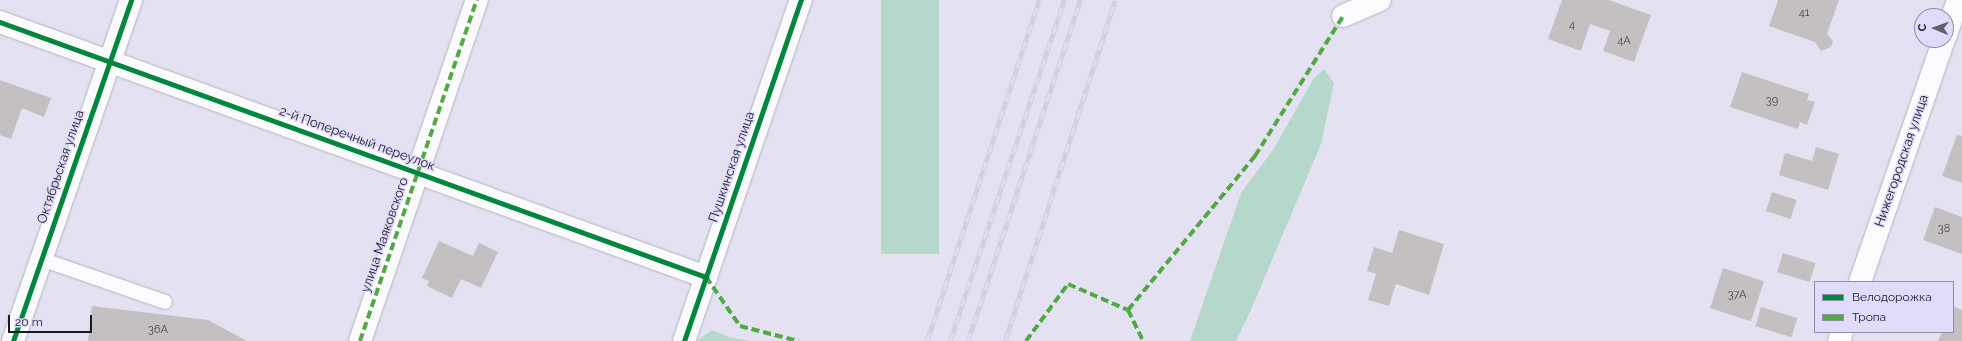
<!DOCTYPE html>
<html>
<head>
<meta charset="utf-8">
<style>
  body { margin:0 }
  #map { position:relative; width:1962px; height:341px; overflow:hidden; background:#e4e2f2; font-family:Raleway,sans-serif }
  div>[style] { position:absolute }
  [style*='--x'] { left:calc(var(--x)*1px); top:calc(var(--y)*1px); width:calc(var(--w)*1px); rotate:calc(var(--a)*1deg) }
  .green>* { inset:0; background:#b5d8cb; transform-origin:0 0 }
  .building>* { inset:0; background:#c4c0c2; transform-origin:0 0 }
  .roads { filter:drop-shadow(0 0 1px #b5b3bf) drop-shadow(0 0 1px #b5b3bf) }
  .service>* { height:14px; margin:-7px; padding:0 7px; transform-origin:7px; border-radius:7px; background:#fbfbfd }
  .minor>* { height:22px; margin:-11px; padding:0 11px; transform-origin:11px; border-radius:11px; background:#fbfbfd }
  .tertiary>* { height:22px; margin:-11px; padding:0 11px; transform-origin:11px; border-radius:11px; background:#fbfbfd }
  .rail>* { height:4.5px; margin-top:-2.25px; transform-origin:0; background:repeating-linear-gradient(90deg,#dfdbf9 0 9px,#d1d1d5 0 18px); box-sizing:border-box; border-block:1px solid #d1d1d5 }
  .quiet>* { height:4px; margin-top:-2px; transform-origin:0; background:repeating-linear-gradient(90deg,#52a944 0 8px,transparent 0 12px) }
  .cycleway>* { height:5px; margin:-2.5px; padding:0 2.5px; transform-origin:2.5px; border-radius:2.5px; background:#00873e }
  span { translate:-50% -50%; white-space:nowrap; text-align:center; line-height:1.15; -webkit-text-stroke:3px #dfdbf9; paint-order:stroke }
  .number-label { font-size:11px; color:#45434c }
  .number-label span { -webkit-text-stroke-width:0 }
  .street-label { font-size:13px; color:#1b1924 }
  .legend { position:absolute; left:1814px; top:281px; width:140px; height:52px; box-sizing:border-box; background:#dfdbf9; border:1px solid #918da4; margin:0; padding:5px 7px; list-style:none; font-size:12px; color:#1b1924 }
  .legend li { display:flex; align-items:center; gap:8px; height:20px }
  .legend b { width:20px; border:1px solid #918da4 }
  .north { position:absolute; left:1914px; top:8px; width:40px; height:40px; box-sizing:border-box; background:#dfdbf9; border:1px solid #918da4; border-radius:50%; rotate:272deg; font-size:11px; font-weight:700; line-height:16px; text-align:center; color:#1b1924 }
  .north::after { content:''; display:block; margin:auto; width:14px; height:18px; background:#615f6c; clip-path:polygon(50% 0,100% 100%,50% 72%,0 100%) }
  .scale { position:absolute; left:8px; top:315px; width:84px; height:18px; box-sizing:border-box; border:2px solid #1b1924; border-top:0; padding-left:5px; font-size:12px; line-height:14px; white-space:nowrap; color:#1b1924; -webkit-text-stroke:3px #dfdbf9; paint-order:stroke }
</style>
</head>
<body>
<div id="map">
  <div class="green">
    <div style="left:881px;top:0;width:58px;height:254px"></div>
    <div style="clip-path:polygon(1324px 69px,1334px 83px,1321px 144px,1250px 312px,1236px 341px,1190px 341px,1241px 193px,1273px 150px,1314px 78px)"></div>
    <div style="clip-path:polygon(712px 330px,729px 337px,750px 341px,697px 341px)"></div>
  </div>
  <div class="building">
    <div style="clip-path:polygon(1562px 0,1609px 0,1651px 15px,1634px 62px,1603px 51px,1610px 31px,1590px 24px,1581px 51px,1548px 39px)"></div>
    <div style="clip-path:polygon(1778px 0,1839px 0,1827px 34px,1833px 41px,1831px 47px,1821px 51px,1815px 42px,1769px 26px)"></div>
    <div style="clip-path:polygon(1742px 72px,1809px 94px,1807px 100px,1815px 102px,1807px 125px,1800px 122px,1798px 129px,1730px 107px)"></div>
    <div style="clip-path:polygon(0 80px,51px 98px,44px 117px,22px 108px,11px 139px,0 135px)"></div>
    <div style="clip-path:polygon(1957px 135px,1962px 136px,1962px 183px,1942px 176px)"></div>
    <div style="clip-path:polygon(1816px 147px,1839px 154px,1828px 190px,1779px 175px,1785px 153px,1812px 161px)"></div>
    <div style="left:1772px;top:192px;width:26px;height:20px;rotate:18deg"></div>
    <div style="clip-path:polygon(1935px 207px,1962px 217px,1962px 254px,1923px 240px)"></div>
    <div style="clip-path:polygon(1399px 230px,1444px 244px,1429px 295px,1396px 284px,1389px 306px,1368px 300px,1376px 274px,1367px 271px,1374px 247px,1392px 253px)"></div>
    <div style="clip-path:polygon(439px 241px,473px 256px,479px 243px,498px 252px,481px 288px,461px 279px,452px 298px,427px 286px,429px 281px,422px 278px)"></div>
    <div style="left:1783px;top:253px;width:34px;height:20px;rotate:17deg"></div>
    <div style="left:1723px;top:268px;width:43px;height:42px;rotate:18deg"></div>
    <div style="clip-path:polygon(92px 306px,208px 320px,247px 341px,88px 341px)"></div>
    <div style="clip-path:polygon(1953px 306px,1962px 310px,1962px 341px,1938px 341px,1942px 332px,1953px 332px)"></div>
    <div style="left:1761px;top:307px;width:38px;height:20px;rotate:17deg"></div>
  </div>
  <div class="roads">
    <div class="service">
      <div style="--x:41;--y:259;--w:131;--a:19.1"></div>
    </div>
    <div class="minor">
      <div style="--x:1343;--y:16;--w:40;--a:-23.4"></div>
      <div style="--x:0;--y:22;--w:751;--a:19.86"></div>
      <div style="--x:1946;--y:35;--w:37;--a:-71"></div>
      <div style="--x:1860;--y:282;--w:256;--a:-70.9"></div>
      <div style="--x:360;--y:341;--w:361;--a:-71.1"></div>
      <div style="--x:684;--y:341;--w:361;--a:-71.1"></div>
      <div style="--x:1839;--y:341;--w:9;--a:-72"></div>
    </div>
    <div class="tertiary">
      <div style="--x:13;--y:341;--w:361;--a:-70.9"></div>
    </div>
  </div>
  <div class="rail">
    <div style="--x:927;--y:341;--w:359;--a:-71.8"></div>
    <div style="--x:950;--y:341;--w:360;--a:-71.5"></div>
    <div style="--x:968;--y:341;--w:359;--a:-71.8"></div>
    <div style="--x:1005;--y:341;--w:358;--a:-72.1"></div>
  </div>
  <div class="quiet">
    <div style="--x:706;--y:277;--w:60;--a:55.2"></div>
    <div style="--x:740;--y:326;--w:60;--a:14.5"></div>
    <div style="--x:1128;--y:310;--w:34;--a:64"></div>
    <div style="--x:360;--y:341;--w:361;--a:-71.1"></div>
    <div style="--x:1026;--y:341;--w:71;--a:-53.6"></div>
    <div style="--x:1068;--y:284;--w:65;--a:23.4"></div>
    <div style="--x:1128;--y:310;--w:200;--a:-50.5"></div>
    <div style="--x:1255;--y:156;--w:165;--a:-57.8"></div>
  </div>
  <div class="cycleway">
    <div style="--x:0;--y:22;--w:751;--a:19.86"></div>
    <div style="--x:13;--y:341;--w:361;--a:-70.9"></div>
    <div style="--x:684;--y:341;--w:361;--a:-71.1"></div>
  </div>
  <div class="number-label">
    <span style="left:1804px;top:13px">41</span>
    <span style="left:1572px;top:25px">4</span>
    <span style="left:1624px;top:41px">4А</span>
    <span style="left:1772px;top:101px">39</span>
    <span style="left:1944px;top:229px">38</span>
    <span style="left:1737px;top:295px">37А</span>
    <span style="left:158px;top:330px">36А</span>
  </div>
  <div class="street-label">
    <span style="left:357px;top:139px;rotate:20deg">2-й Поперечный переулок</span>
    <span style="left:1902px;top:161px;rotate:-71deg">Нижегородская улица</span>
    <span style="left:61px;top:167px;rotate:-71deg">Октябрьская улица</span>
    <span style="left:732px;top:167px;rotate:-71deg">Пушкинская улица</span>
    <span style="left:385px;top:235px;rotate:-71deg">улица Маяковского</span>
  </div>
  <ul class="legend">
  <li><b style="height:5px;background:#00873e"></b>Велодорожка</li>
  <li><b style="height:5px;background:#52a944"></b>Тропа</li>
  </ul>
  <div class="north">С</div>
  <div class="scale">20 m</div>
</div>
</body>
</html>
